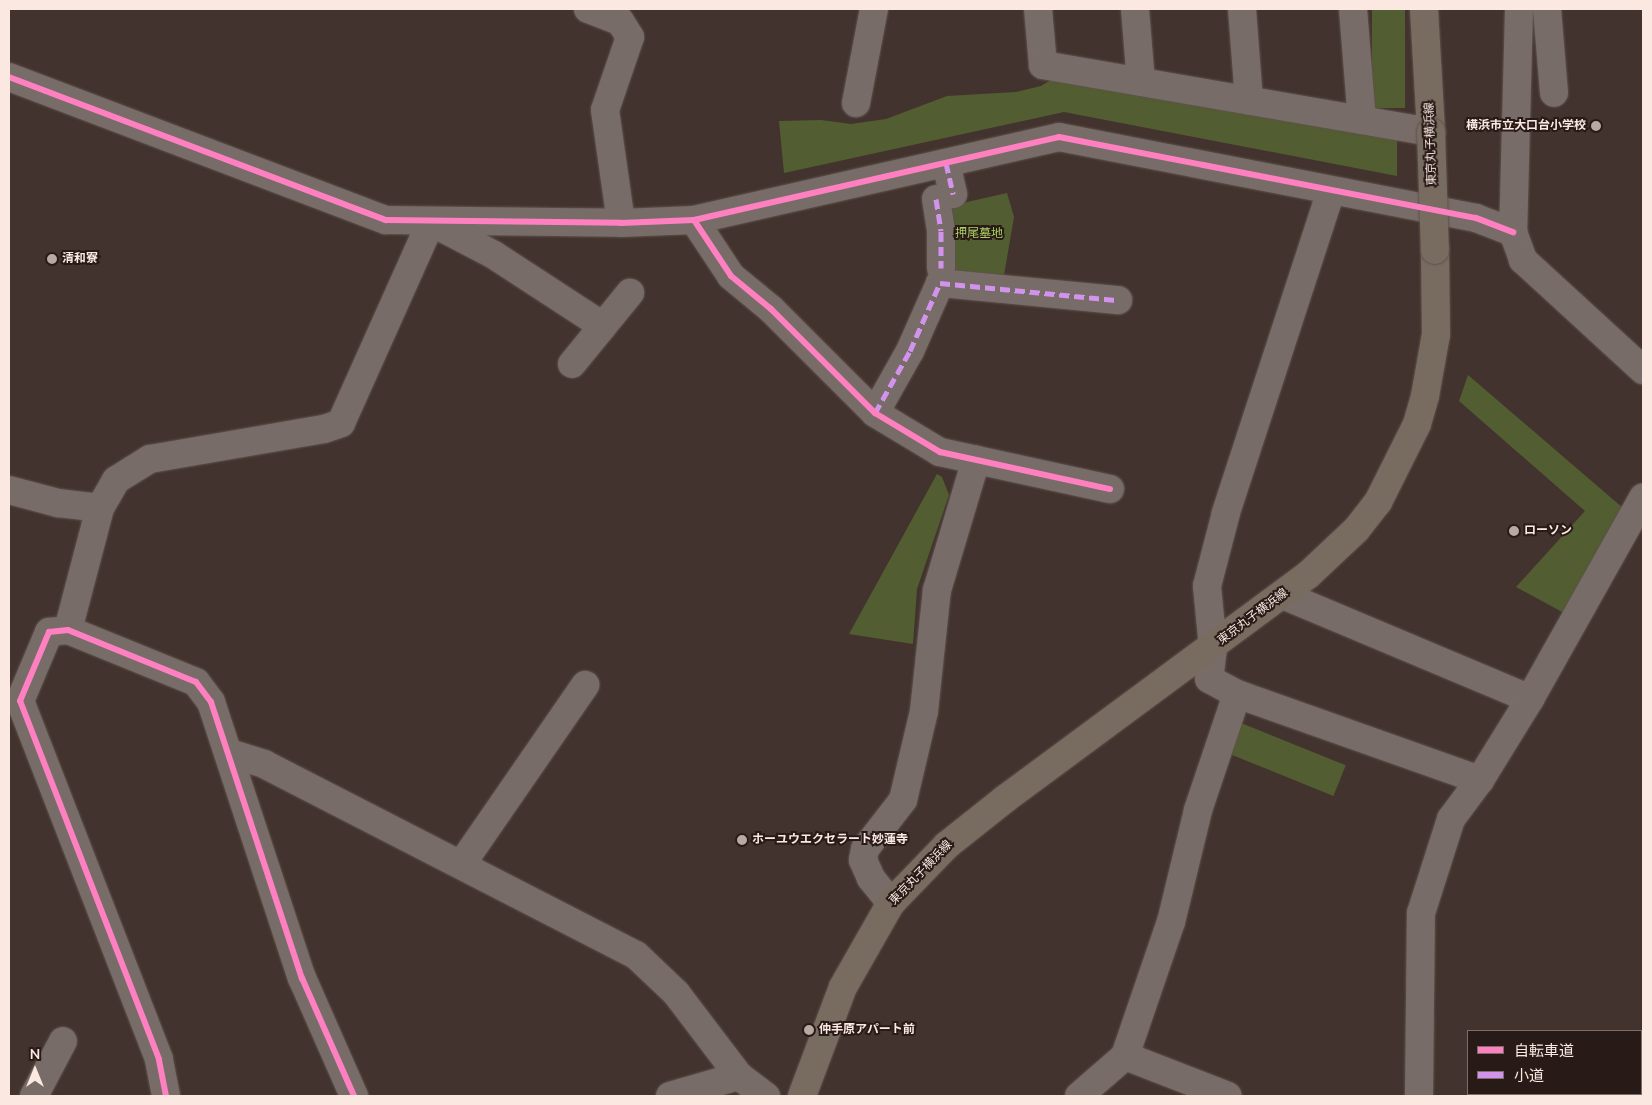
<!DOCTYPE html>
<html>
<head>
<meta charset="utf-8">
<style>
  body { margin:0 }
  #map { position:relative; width:1652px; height:1105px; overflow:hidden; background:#43332e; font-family:"Nunito Sans","Noto Sans JP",sans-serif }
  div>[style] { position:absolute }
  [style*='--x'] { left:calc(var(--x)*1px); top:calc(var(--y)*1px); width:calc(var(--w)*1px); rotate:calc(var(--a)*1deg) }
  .green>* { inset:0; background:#525e31; transform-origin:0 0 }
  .roads { filter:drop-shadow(0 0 1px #5e514c) drop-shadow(0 0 1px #5e514c) }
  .minor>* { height:28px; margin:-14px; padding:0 14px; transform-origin:14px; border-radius:14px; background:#786c68 }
  .major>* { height:28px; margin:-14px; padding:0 14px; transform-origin:14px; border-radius:14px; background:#786c61 }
  .bridges { filter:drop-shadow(0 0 1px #5e514c) drop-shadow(0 0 1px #5e514c) }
  .major-bridge>* { height:28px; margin:-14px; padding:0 14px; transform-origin:14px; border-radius:14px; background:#786c61 }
  .quiet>* { height:5px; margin-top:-2.5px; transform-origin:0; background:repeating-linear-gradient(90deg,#d193ec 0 10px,transparent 0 15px) }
  .cycleway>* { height:6px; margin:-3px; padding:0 3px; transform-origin:3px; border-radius:3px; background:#ff80c0 }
  .dots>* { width:14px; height:14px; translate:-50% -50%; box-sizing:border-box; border:2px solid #281b17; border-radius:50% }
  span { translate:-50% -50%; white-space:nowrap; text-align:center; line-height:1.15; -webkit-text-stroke:4px #281b17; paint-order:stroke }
  .poi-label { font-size:12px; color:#fae8e1; font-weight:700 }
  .right { translate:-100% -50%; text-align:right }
  .left { translate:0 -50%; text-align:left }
  .street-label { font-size:12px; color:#fae8e1 }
  .park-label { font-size:12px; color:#abcf65 }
  .frame { position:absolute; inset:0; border:10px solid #fae8e1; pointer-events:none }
  .legend { position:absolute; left:1467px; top:1030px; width:175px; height:65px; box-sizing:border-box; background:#281b17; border:1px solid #7c6d68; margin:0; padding:6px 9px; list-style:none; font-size:15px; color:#fae8e1 }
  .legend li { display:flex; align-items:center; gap:10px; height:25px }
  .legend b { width:25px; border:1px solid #7c6d68 }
  .north { position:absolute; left:10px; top:1045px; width:50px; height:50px; -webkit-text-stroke:4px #281b17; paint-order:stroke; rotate:0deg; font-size:14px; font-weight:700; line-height:20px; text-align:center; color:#fae8e1 }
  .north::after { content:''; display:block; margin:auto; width:18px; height:22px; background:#fae8e1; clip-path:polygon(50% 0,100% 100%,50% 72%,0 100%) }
</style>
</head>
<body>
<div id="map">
  <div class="green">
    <div style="left:1372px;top:9px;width:33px;height:99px"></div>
    <div style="clip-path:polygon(1059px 75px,1397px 135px,1397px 176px,1064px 112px,784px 173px,779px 121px,821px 120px,851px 124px,886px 119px,947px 96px,1016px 92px,1041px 86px)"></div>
    <div style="clip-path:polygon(1007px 193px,1014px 217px,1004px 275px,947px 270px,945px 207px)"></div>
    <div style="clip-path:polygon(1468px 375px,1623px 508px,1564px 613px,1516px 587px,1585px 511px,1459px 401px)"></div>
    <div style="clip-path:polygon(937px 474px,942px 477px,949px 495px,917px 589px,913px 644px,849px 634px)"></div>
    <div style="left:1241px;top:723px;width:113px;height:33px;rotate:22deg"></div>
  </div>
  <div class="roads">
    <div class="minor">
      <div style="--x:588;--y:9;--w:34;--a:21"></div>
      <div style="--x:620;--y:21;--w:19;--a:58"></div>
      <div style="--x:630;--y:37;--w:77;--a:108.9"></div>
      <div style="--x:605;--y:110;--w:114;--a:81.9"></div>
      <div style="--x:1038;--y:9;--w:56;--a:84.9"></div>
      <div style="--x:1043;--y:65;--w:394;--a:9.8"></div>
      <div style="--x:1135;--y:9;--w:73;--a:85.3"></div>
      <div style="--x:1242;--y:9;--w:92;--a:85.6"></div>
      <div style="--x:1353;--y:9;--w:111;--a:85.4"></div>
      <div style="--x:1519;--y:9;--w:223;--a:91.5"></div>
      <div style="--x:1513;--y:232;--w:30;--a:70"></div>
      <div style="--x:1523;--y:260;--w:163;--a:42.5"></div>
      <div style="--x:1547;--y:9;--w:84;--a:85.2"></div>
      <div style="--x:9;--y:77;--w:403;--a:20.8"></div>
      <div style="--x:386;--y:220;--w:235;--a:0.7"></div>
      <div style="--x:621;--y:223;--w:73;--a:-2.4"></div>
      <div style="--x:694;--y:220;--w:374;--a:-12.8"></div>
      <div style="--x:1059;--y:137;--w:425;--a:11"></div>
      <div style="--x:1476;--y:218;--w:40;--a:21"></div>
      <div style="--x:856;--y:103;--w:96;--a:-79.2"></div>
      <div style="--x:946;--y:163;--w:32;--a:77"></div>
      <div style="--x:1331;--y:191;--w:339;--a:108.1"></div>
      <div style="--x:1226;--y:513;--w:75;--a:104.6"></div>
      <div style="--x:1207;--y:586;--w:62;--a:84.5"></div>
      <div style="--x:1213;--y:648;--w:31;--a:97"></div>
      <div style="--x:1209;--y:679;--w:32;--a:28"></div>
      <div style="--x:1237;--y:694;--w:258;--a:19.5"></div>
      <div style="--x:936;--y:199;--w:32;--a:81"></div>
      <div style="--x:941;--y:231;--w:37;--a:90"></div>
      <div style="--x:694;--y:220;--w:67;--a:56.5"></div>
      <div style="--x:731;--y:276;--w:52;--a:39.5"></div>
      <div style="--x:771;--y:309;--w:147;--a:45"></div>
      <div style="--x:875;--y:413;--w:76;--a:31"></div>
      <div style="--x:940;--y:452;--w:174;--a:12.3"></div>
      <div style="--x:572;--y:364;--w:92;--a:-50.8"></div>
      <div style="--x:875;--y:413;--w:71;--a:-60.6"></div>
      <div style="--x:910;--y:351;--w:74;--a:-66.2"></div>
      <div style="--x:940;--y:283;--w:179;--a:5.5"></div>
      <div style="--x:9;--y:490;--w:51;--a:14.9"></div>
      <div style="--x:58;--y:503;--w:42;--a:6.8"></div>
      <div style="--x:1283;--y:595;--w:268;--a:22.8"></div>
      <div style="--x:68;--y:630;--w:126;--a:-75.3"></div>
      <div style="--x:100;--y:508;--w:32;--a:-60"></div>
      <div style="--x:116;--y:480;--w:40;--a:-32"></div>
      <div style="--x:150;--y:459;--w:177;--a:-9.8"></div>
      <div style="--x:324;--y:429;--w:18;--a:-19"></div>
      <div style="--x:341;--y:423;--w:220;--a:-65.9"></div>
      <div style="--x:431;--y:222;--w:71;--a:27.6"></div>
      <div style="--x:494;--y:255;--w:130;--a:33.1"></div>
      <div style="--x:229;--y:753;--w:37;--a:17"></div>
      <div style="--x:264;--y:764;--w:418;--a:27.2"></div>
      <div style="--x:636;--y:955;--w:55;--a:43.5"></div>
      <div style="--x:676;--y:993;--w:104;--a:52.8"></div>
      <div style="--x:739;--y:1076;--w:34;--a:37"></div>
      <div style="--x:461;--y:865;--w:219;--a:-55.4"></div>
      <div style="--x:891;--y:903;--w:32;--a:-129"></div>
      <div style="--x:871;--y:878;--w:20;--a:-114"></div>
      <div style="--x:863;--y:860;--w:11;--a:-80"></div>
      <div style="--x:865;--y:849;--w:62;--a:-52.2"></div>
      <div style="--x:903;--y:800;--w:91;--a:-76.7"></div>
      <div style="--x:924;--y:711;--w:122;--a:-83.9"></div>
      <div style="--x:937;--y:590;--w:136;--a:-73.3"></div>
      <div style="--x:1125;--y:1056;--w:110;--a:21.2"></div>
      <div style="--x:34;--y:1096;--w:62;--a:-62.2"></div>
      <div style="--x:166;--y:1096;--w:38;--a:-101"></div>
      <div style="--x:159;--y:1059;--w:384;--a:-111.2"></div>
      <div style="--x:20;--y:701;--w:75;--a:-67.2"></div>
      <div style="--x:49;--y:632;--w:19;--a:-6"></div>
      <div style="--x:68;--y:630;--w:138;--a:22.1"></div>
      <div style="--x:196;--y:682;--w:25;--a:53"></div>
      <div style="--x:211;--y:702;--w:291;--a:71.8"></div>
      <div style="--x:302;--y:978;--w:129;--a:66.2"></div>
      <div style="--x:670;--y:1096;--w:72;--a:-16.2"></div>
      <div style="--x:1079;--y:1096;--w:61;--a:-41"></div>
      <div style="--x:1125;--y:1056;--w:142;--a:-71.1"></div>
      <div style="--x:1171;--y:922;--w:115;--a:-76.4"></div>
      <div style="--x:1198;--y:810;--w:122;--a:-71.4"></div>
      <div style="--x:1419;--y:1096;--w:183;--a:-89.4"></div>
      <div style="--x:1421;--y:913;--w:99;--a:-72.3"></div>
      <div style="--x:1451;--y:819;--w:49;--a:-53.4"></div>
      <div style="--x:1480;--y:780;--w:95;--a:-58.3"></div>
      <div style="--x:1530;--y:699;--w:231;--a:-60.7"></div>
    </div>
    <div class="major">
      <div style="--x:1424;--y:9;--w:123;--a:86.7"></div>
      <div style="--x:802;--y:1096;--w:116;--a:-69.4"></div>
      <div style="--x:843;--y:987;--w:97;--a:-60.3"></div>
      <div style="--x:891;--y:903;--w:81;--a:-46"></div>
      <div style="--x:947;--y:845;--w:74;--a:-38.4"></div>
      <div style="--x:1005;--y:799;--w:377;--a:-36.5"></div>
      <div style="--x:1308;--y:575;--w:66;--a:-43.2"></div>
      <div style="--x:1356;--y:530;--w:36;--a:-52"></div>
      <div style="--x:1378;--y:502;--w:87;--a:-63.4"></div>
      <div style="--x:1417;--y:424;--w:29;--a:-74"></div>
      <div style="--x:1425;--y:396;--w:63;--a:-79.9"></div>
      <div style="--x:1436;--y:334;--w:84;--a:-90.7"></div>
    </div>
  </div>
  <div class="bridges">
    <div class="major-bridge">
      <div style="--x:1431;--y:132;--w:118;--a:88.1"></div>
    </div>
  </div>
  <div class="quiet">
    <div style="--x:946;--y:163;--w:32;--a:77"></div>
    <div style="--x:936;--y:199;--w:32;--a:81"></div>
    <div style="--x:941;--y:231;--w:37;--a:90"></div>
    <div style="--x:875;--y:413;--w:71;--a:-60.6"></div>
    <div style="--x:910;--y:351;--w:74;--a:-66.2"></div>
    <div style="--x:940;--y:283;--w:179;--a:5.5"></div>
  </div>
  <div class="cycleway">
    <div style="--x:9;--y:77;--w:403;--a:20.8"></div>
    <div style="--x:386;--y:220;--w:235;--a:0.7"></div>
    <div style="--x:621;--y:223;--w:73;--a:-2.4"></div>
    <div style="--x:694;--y:220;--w:374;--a:-12.8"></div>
    <div style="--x:1059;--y:137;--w:425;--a:11"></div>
    <div style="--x:1476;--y:218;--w:40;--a:21"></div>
    <div style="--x:694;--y:220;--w:67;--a:56.5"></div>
    <div style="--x:731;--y:276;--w:52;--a:39.5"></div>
    <div style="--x:771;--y:309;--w:147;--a:45"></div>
    <div style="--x:875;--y:413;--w:76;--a:31"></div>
    <div style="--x:940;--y:452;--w:174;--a:12.3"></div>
    <div style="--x:166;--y:1096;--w:38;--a:-101"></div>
    <div style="--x:159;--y:1059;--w:384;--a:-111.2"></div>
    <div style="--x:20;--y:701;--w:75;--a:-67.2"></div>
    <div style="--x:49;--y:632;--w:19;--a:-6"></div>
    <div style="--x:68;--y:630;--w:138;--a:22.1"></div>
    <div style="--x:196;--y:682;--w:25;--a:53"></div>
    <div style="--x:211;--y:702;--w:291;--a:71.8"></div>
    <div style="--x:302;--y:978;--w:129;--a:66.2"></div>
  </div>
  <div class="dots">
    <div style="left:1596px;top:126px;background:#baa9a2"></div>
    <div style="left:52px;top:259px;background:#baa9a2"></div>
    <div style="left:1514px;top:531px;background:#baa9a2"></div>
    <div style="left:742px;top:840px;background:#baa9a2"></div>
    <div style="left:809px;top:1030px;background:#baa9a2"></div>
  </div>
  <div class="poi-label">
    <span class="right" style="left:1586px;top:126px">横浜市立大口台小学校</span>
    <span class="left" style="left:62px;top:259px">清和寮</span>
    <span class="left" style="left:1524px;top:531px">ローソン</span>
    <span class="left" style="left:752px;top:840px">ホーユウエクセラート妙蓮寺</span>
    <span class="left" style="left:819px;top:1030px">仲手原アパート前</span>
  </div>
  <div class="street-label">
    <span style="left:1431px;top:144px;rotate:-92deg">東京丸子横浜線</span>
    <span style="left:1253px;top:617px;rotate:-37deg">東京丸子横浜線</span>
    <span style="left:921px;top:873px;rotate:-46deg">東京丸子横浜線</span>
  </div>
  <div class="park-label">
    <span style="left:979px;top:234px">押尾墓地</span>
  </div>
  <div class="frame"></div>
  <ul class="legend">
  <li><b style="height:6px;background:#ff80c0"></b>自転車道</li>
  <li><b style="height:6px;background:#d193ec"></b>小道</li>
  </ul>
  <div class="north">N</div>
</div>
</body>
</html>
